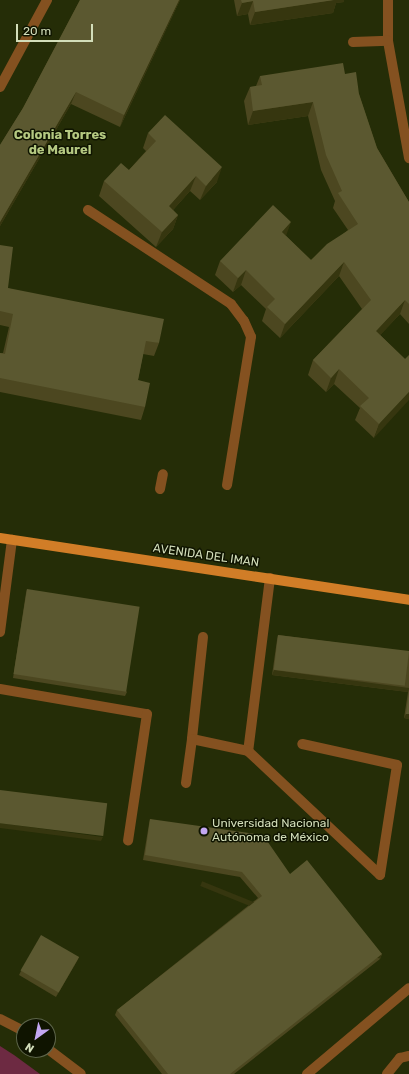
<!DOCTYPE html>
<html>
<head>
<meta charset="utf-8">
<style>
  body { margin:0 }
  #map { position:relative; width:409px; height:1074px; overflow:hidden; background:#252d07; font-family:Rubik,sans-serif }
  div>[style] { position:absolute }
  [style*='--x'] { left:calc(var(--x)*1px); top:calc(var(--y)*1px); width:calc(var(--w)*1px); rotate:calc(var(--a)*1deg) }
  .green>* { inset:0; background:#6d2a42 }
  .minor>* { height:10px; margin:-5px; padding:0 5px; transform-origin:5px; border-radius:5px; background:#845120 }
  .major>* { height:10px; margin:-5px; padding:0 5px; transform-origin:5px; border-radius:5px; background:#d17d27 }
  .wall>* { inset:0; background:#4c4720 }
  .shaded-wall>* { inset:0; background:#36360f; transform-origin:0 0 }
  .building>* { inset:0; background:#5b5830; transform-origin:0 0 }
  .dots>* { width:11px; height:11px; translate:-50% -50%; box-sizing:border-box; border:2px solid #0f1400; border-radius:50% }
  span { translate:-50% -50%; white-space:nowrap; text-align:center; line-height:1.15; -webkit-text-stroke:3px #0f1400; paint-order:stroke }
  .street-label { font-size:12px; color:#d3deba }
  .poi-label { font-size:12px; color:#d3deba }
  .left { translate:0 -50%; text-align:left }
  .neighbourhood-label { font-size:13px; color:#b5c981; font-weight:700 }
  .north { position:absolute; left:16px; top:1018px; width:40px; height:40px; box-sizing:border-box; background:#0f1400; border:1px solid #5d654a; border-radius:50%; rotate:213deg; font-size:11px; font-weight:700; line-height:16px; text-align:center; color:#d3deba }
  .north::after { content:''; display:block; margin:auto; width:14px; height:18px; background:#c3a7f2; clip-path:polygon(50% 0,100% 100%,50% 72%,0 100%) }
  .scale { position:absolute; left:16px; top:24px; width:77px; height:18px; box-sizing:border-box; border:2px solid #d3deba; border-top:0; padding-left:5px; font-size:12px; line-height:14px; white-space:nowrap; color:#d3deba; -webkit-text-stroke:3px #0f1400; paint-order:stroke }
</style>
</head>
<body>
<div id="map">
  <div class="green">
    <div style="clip-path:polygon(0 1046px,14px 1055px,40px 1074px,0 1074px)"></div>
  </div>
  <div class="minor">
    <div style="--x:388;--y:0;--w:41;--a:90"></div>
    <div style="--x:388;--y:41;--w:119;--a:79.8"></div>
    <div style="--x:353;--y:42;--w:35;--a:-2"></div>
    <div style="--x:0;--y:87;--w:99;--a:-61.6"></div>
    <div style="--x:88;--y:210;--w:171;--a:33.3"></div>
    <div style="--x:231;--y:304;--w:21;--a:53"></div>
    <div style="--x:244;--y:321;--w:17;--a:66"></div>
    <div style="--x:251;--y:337;--w:150;--a:99.2"></div>
    <div style="--x:160;--y:489;--w:15;--a:-79"></div>
    <div style="--x:270;--y:578;--w:174;--a:97.2"></div>
    <div style="--x:248;--y:751;--w:181;--a:43.2"></div>
    <div style="--x:380;--y:875;--w:111;--a:-81.2"></div>
    <div style="--x:397;--y:765;--w:97;--a:-167.5"></div>
    <div style="--x:0;--y:632;--w:93;--a:-82.6"></div>
    <div style="--x:203;--y:637;--w:103;--a:96.2"></div>
    <div style="--x:192;--y:739;--w:57;--a:12.1"></div>
    <div style="--x:0;--y:689;--w:149;--a:9.7"></div>
    <div style="--x:147;--y:714;--w:128;--a:98.5"></div>
    <div style="--x:186;--y:783;--w:44;--a:-82.2"></div>
    <div style="--x:0;--y:1019;--w:27;--a:27"></div>
    <div style="--x:48;--y:1049;--w:41;--a:37.1"></div>
    <div style="--x:307;--y:1074;--w:133;--a:-40.1"></div>
    <div style="--x:387;--y:1074;--w:21;--a:-51"></div>
    <div style="--x:400;--y:1058;--w:9;--a:-13"></div>
  </div>
  <div class="major">
    <div style="--x:0;--y:538;--w:414;--a:8.6"></div>
  </div>
  <div class="wall">
    <div style="clip-path:polygon(80px 0,180px 0,120px 127px,71px 104px,0 226px,0 145px,23px 108px)"></div>
    <div style="clip-path:polygon(234px 0,344px 0,344px 2px,336px 3px,333px 13px,250px 25px,248px 14px,237px 16px)"></div>
    <div style="clip-path:polygon(345px 74px,359px 94px,377px 148px,403px 192px,409px 202px,409px 324px,400px 314px,380px 335px,405px 359px,374px 438px,355px 420px,360px 408px,334px 384px,326px 392px,308px 375px,313px 360px,362px 309px,339px 276px,280px 338px,262px 321px,266px 309px,241px 285px,233px 292px,215px 275px,220px 261px,286px 236px,311px 260px,348px 230px,333px 208px,335px 201px,321px 170px,308px 116px,248px 125px,244px 101px,250px 87px,256px 86px,260px 76px)"></div>
    <div style="clip-path:polygon(148px 133px,217px 182px,200px 200px,190px 191px,173px 210px,178px 215px,173px 229px,156px 247px,99px 196px,104px 181px,129px 170px,146px 151px,143px 148px)"></div>
    <div style="clip-path:polygon(0 245px,8px 288px,159px 343px,154px 356px,143px 354px,138px 380px,145px 407px,141px 420px,0 392px,0 353px,3px 353px,9px 327px,0 325px)"></div>
    <div style="clip-path:polygon(27px 589px,127px 692px,125px 696px,13px 678px,26px 593px)"></div>
    <div style="clip-path:polygon(278px 635px,409px 652px,409px 719px,404px 718px,408px 692px,272px 675px,277px 640px)"></div>
    <div style="clip-path:polygon(150px 819px,290px 874px,382px 954px,380px 959px,234px 1074px,162px 1074px,115px 1015px,117px 1010px,258px 898px,240px 877px,143px 860px,149px 824px)"></div>
    <div style="clip-path:polygon(79px 957px,77px 961px,56px 997px,19px 975px,21px 971px)"></div>
  </div>
  <div class="shaded-wall">
    <div style="clip-path:polygon(179px 0,180px 0,120px 127px,124px 115px)"></div>
    <div style="clip-path:polygon(333px 0,344px 0,344px 2px,336px 3px,333px 13px,250px 25px,255px 12px)"></div>
    <div style="clip-path:polygon(253px 1px,248px 14px,237px 16px,242px 3px)"></div>
    <div style="clip-path:polygon(76px 92px,71px 104px,0 226px,0 222px)"></div>
    <div style="clip-path:polygon(313px 102px,308px 116px,248px 125px,253px 111px)"></div>
    <div style="clip-path:polygon(222px 167px,217px 182px,200px 200px,206px 186px)"></div>
    <div style="clip-path:polygon(196px 176px,190px 191px,163px 221px,169px 206px)"></div>
    <div style="clip-path:polygon(178px 215px,173px 229px,156px 247px,162px 232px)"></div>
    <div style="clip-path:polygon(291px 222px,286px 236px,282px 232px)"></div>
    <div style="clip-path:polygon(344px 262px,339px 276px,280px 338px,285px 324px)"></div>
    <div style="clip-path:polygon(246px 270px,241px 285px,233px 292px,238px 278px)"></div>
    <div style="clip-path:polygon(405px 300px,400px 314px,371px 345px,376px 331px)"></div>
    <div style="clip-path:polygon(339px 369px,334px 384px,326px 392px,331px 378px)"></div>
    <div style="clip-path:polygon(409px 392px,409px 400px,374px 438px,379px 424px)"></div>
    <div style="clip-path:polygon(274px 670px,409px 688px,409px 689px,408px 692px,272px 675px)"></div>
    <div style="clip-path:polygon(406px 714px,409px 714px,409px 719px,404px 718px)"></div>
    <div style="clip-path:polygon(0 823px,103px 837px,101px 841px,0 828px)"></div>
    <div style="left:382px;top:954px;width:5px;height:194px;rotate:112deg"></div>
    <div style="clip-path:polygon(79px 957px,77px 961px,56px 997px,58px 993px)"></div>
  </div>
  <div class="building">
    <div style="clip-path:polygon(80px 0,179px 0,124px 115px,76px 92px,0 222px,0 145px,23px 108px)"></div>
    <div style="clip-path:polygon(241px 0,334px 0,255px 12px,253px 1px,242px 3px)"></div>
    <div style="clip-path:polygon(343px 63px,345px 74px,356px 72px,359px 94px,377px 148px,403px 192px,409px 202px,409px 304px,405px 300px,376px 331px,405px 359px,409px 355px,409px 392px,379px 424px,360px 406px,369px 398px,339px 369px,331px 378px,313px 360px,371px 300px,344px 262px,285px 324px,267px 307px,275px 299px,246px 270px,238px 278px,220px 261px,273px 205px,291px 222px,282px 232px,311px 260px,327px 244px,358px 224px,338px 193px,342px 191px,326px 155px,313px 102px,253px 111px,250px 87px,262px 85px,260px 76px)"></div>
    <div style="clip-path:polygon(165px 115px,222px 167px,206px 186px,196px 176px,169px 206px,178px 215px,162px 232px,104px 181px,121px 163px,129px 170px,156px 141px,148px 133px)"></div>
    <div style="clip-path:polygon(0 245px,13px 247px,8px 288px,164px 319px,159px 343px,146px 341px,138px 380px,150px 383px,145px 407px,0 378px,0 353px,5px 354px,13px 314px,0 311px)"></div>
    <div style="left:27px;top:589px;width:114px;height:86px;rotate:9deg"></div>
    <div style="left:278px;top:635px;width:132px;height:35px;rotate:7deg"></div>
    <div style="clip-path:polygon(409px 691px,409px 714px,406px 714px)"></div>
    <div style="left:0;top:790px;width:108px;height:33px;rotate:7deg"></div>
    <div style="clip-path:polygon(150px 819px,263px 835px,290px 874px,307px 860px,382px 954px,230px 1074px,168px 1074px,117px 1010px,262px 896px,242px 872px,145px 855px)"></div>
    <div style="left:41px;top:935px;width:44px;height:41px;rotate:30deg"></div>
  </div>
  <div class="dots">
    <div style="left:204px;top:831px;background:#c3a7f2"></div>
  </div>
  <div class="street-label">
    <span style="left:206px;top:556px;rotate:8deg">AVENIDA DEL IMAN</span>
  </div>
  <div class="poi-label">
    <span class="left" style="left:212px;top:831px">Universidad Nacional<br>Autónoma de México</span>
  </div>
  <div class="neighbourhood-label">
    <span style="left:60px;top:143px">Colonia Torres<br>de Maurel</span>
  </div>
  <div class="north">N</div>
  <div class="scale">20 m</div>
</div>
</body>
</html>
